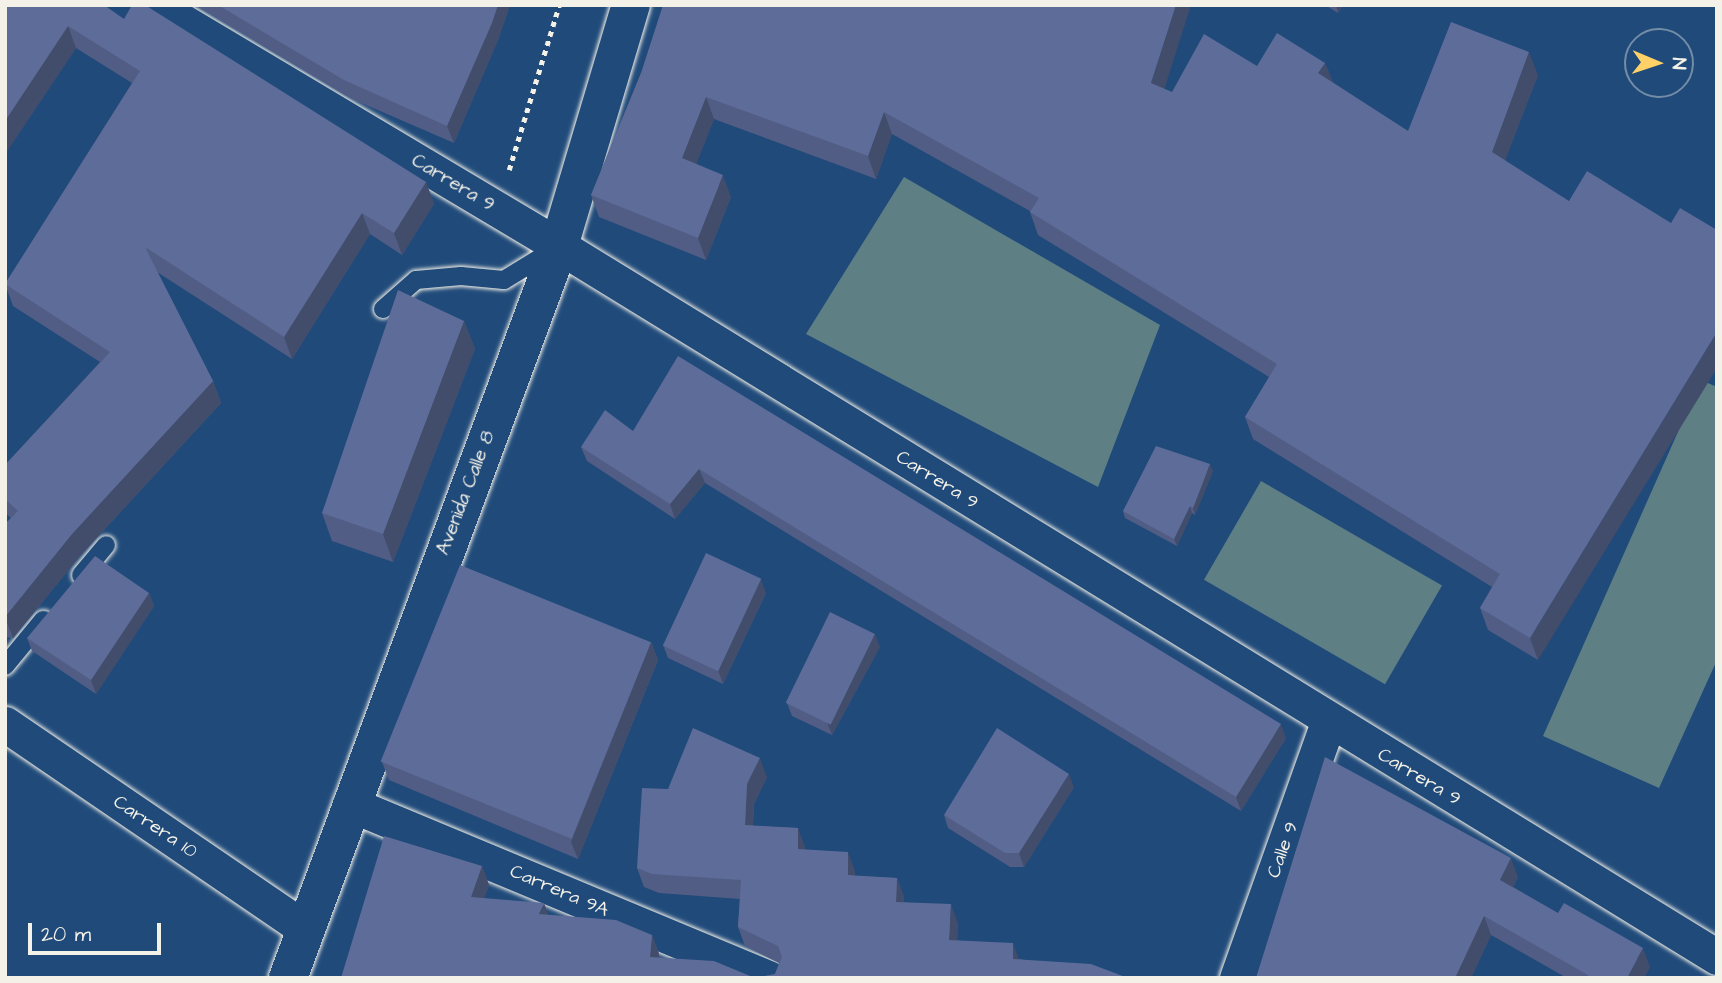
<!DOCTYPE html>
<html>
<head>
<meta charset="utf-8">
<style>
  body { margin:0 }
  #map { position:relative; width:1722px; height:983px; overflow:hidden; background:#1f4a7a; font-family:"Architects Daughter",sans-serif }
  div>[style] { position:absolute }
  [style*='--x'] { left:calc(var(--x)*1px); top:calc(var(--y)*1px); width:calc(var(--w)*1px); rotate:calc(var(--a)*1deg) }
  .green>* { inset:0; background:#5e8085; transform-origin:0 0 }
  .path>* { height:4.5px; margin-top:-2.25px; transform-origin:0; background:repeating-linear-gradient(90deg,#f4f1e8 0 5px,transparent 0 10px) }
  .roads { filter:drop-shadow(0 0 2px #f4f1e8) drop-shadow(0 0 2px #f4f1e8) }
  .service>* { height:18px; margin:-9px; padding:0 9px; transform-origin:9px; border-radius:9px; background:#1f4a7a }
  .minor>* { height:35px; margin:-17.5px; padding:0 17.5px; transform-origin:17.5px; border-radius:17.5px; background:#1f4a7a }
  .secondary>* { height:38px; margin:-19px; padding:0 19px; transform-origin:19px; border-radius:19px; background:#1f4a7a }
  .wall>* { inset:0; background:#515d84 }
  .shaded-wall>* { inset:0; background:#424c6b }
  .building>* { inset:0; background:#5e6c99; transform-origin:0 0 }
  span { translate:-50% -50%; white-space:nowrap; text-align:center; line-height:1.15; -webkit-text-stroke:6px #1f4a7a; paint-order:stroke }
  .street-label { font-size:19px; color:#f4f1e8 }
  .frame { position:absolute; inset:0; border:7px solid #f4f1e8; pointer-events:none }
  .north { position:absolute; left:1624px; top:28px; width:70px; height:70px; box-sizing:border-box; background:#1f4a7a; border:2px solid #748da6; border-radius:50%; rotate:92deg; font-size:19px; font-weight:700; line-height:28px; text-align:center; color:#f4f1e8 }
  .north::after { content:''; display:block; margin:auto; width:24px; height:32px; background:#ffd166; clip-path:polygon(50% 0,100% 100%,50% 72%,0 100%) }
  .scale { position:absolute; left:28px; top:923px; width:133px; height:32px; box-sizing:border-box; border:4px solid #f4f1e8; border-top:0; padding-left:9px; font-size:21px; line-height:24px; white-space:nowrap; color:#f4f1e8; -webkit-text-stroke:5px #1f4a7a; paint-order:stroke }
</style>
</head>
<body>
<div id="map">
  <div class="green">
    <div style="clip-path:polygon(904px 177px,1160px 325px,1098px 487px,806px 334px)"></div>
    <div style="clip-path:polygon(1701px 380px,1717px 387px,1717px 660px,1659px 788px,1543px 736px)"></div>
    <div style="left:1261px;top:481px;width:209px;height:114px;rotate:30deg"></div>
  </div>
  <div class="path">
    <div style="--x:509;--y:170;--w:172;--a:-73.1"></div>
  </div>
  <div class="roads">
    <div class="service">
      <div style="--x:383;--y:309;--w:44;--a:-41.3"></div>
      <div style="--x:416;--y:280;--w:45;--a:-5.1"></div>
      <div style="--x:461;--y:276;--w:43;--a:5.3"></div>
      <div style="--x:504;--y:280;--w:57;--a:-31.5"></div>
      <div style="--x:81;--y:575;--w:39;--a:-50"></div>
      <div style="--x:5;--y:666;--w:60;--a:-50.4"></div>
    </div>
    <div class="minor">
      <div style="--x:155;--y:5;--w:470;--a:30.8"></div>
      <div style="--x:559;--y:246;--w:1359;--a:31.55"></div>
      <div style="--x:5;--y:724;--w:363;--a:34.3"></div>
      <div style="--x:350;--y:804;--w:454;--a:22.6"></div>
      <div style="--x:1237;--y:978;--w:272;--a:-70.4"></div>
    </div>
    <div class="secondary">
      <div style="--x:288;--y:978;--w:781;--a:-69.68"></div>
      <div style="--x:559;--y:246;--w:252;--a:-73.4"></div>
    </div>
  </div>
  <div class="wall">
    <div style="clip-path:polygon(5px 5px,124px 19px,426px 182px,434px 204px,402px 255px,370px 234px,292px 359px,157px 272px,213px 381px,221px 403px,80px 556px,13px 638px,5px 637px,5px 524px,11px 518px,5px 513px,5px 465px,100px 362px,13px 306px,5px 284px,132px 83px,76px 48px,5px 154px)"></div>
    <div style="clip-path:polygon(195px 5px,510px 5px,498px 40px,454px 143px,350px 98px)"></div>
    <div style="clip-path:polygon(1325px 5px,1343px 5px,1338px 13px)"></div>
    <div style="clip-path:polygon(1325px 63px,1333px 83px,1408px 131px,1538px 75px,1505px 160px,1538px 660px,1488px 630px,1480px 608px,1492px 587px,1253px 439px,1245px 417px,1269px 377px,1038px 235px,1030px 212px,1030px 211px,892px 134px,876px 179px,714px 119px,696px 164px,731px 197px,706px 260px,599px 217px,591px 195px,641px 73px,1164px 89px,1172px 92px,1257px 66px)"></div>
    <div style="clip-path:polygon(464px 321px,475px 349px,393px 562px,332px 541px,322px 513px)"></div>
    <div style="clip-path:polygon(633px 431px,1286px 738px,1241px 811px,705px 483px,675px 519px,587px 461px,581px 447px)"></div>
    <div style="clip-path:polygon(1213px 471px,1195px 515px,1192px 513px,1177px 546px,1125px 518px,1123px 511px)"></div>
    <div style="clip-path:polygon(149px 593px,154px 606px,96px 694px,32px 651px,27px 638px)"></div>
    <div style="clip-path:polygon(766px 593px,723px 684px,668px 658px,663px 645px)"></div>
    <div style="clip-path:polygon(651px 642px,658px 660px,578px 859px,389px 780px,382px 762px)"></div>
    <div style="clip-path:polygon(880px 647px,832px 735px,792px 716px,787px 703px)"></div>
    <div style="clip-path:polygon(767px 777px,754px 804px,753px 826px,798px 828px,805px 850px,855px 871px,855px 876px,897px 878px,904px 897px,904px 902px,958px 923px,957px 940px,1019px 959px,1128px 978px,341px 978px,482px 866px,489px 885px,484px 898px,548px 915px,652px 935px,659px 954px,658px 957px,755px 978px,775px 974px,779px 963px,745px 946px,738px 927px,740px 899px,659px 893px,644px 887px,637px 868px,668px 789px)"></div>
    <div style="clip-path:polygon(1074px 787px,1024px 867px,1010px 867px,948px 828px,944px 815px)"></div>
    <div style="clip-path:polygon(1518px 877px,1513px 887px,1650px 967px,1644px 978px,1567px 978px,1491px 935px,1471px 978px,1256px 978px)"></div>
  </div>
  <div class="shaded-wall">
    <div style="clip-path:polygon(498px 5px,510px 5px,498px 40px,454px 143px,447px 126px)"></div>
    <div style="clip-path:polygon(1176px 5px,1191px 5px,1159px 106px,1151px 83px)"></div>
    <div style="clip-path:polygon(1336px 5px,1343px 5px,1338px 13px)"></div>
    <div style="clip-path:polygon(68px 26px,76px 48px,5px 154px,5px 121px)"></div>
    <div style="clip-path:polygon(1529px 52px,1538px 75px,1500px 174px,1492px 152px)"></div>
    <div style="clip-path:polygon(1325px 63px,1334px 85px,1318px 73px)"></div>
    <div style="clip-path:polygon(706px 97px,714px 119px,690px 180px,682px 158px)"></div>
    <div style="clip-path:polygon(884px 112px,892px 134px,876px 179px,868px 156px)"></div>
    <div style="clip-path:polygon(723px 175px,731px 197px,706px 260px,698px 238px)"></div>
    <div style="clip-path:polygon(426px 182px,434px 204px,402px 255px,394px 233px)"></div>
    <div style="clip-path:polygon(362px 213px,370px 234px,292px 359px,284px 337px)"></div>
    <div style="clip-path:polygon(464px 321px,475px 349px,393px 562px,383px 534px)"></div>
    <div style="clip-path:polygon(1717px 332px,1717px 368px,1538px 660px,1530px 638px)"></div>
    <div style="clip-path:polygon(213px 381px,221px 403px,80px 556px,13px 638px,5px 617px,72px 534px)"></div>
    <div style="clip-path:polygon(1210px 464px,1213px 471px,1195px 515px,1193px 508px)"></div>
    <div style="clip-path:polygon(699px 469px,705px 483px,675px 519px,670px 504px)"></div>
    <div style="clip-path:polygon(1190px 506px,1192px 513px,1177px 546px,1174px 539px)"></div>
    <div style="clip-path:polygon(761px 579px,766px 593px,723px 684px,718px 670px)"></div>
    <div style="clip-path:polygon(149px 593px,154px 606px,96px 694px,91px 680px)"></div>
    <div style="clip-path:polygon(875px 634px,880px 647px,832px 735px,827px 722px)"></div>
    <div style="clip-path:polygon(651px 642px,658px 660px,578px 859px,571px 842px)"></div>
    <div style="clip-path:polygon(1281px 724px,1286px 738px,1241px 811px,1236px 797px)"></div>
    <div style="clip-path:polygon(760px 758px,767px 777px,754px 804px,752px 844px,745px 825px,747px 784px)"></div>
    <div style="clip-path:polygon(1069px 774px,1074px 787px,1024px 867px,1019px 853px)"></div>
    <div style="clip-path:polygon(798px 828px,805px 847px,805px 869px,798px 849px)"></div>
    <div style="clip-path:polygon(848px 852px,855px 871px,855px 895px,848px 875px)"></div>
    <div style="clip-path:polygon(1511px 858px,1518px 877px,1507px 899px,1500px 880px)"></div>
    <div style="clip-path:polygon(482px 866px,489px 885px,478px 916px,471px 897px)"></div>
    <div style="clip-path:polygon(897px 878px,904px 897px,903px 921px,896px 902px)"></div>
    <div style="clip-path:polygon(544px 903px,551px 922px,539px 914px)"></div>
    <div style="clip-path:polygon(951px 904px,958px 923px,956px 959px,949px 940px)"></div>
    <div style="clip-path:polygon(1484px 916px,1491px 935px,1471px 978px,1455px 978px)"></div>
    <div style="clip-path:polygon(652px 935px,659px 954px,657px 976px,650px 957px)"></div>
    <div style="clip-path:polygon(1013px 943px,1020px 963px,1013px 959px)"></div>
    <div style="clip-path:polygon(1643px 948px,1650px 967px,1644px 978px,1627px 978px)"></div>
  </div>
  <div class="building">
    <div style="clip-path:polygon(5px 5px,104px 5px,124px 19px,132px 5px,145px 5px,426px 182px,394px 233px,362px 213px,284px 337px,145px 247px,213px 381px,72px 534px,5px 617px,5px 524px,18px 511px,5px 499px,5px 465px,110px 352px,5px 284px,140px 71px,68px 26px,5px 121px)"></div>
    <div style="clip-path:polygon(218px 5px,498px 5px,492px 23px,447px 126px,344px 80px)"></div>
    <div style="clip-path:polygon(663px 5px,1176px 5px,1151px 83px,1172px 92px,1204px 34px,1257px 66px,1277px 33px,1325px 63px,1318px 73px,1408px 131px,1451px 22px,1529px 52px,1492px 152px,1569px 201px,1587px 171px,1671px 223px,1680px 208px,1717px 230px,1717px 332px,1530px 638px,1480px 608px,1500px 574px,1245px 417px,1277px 364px,1030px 212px,1039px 198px,884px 112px,868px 156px,706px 97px,682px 158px,723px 175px,698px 238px,591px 195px,641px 73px)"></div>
    <div style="clip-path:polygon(398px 290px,464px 321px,383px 534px,322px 513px)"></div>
    <div style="clip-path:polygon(678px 356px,1281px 724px,1236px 797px,699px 469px,670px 504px,581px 447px,605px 410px,633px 431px)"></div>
    <div style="clip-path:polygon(1156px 446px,1210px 464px,1193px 508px,1190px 506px,1174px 539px,1123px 511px)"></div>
    <div style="left:706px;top:553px;width:61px;height:102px;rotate:25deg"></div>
    <div style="clip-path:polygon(95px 556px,149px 593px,91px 680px,27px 638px)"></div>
    <div style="left:460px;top:565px;width:206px;height:212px;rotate:22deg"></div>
    <div style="left:830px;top:612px;width:50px;height:101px;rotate:26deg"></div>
    <div style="clip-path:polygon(693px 728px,760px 758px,747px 784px,745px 825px,798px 828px,798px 849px,848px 852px,848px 875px,897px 878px,896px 902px,951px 904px,949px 940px,1013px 943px,1013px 959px,1091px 964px,1128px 978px,882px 978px,863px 977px,863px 978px,341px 978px,384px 836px,482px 866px,471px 897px,544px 903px,539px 914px,616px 920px,652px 935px,650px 957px,714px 961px,755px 978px,775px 974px,782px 957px,778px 946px,738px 927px,741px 880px,652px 874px,637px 868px,642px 788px,668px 789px)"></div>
    <div style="clip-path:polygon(997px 728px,1069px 774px,1019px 853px,1005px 853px,944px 815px)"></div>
    <div style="clip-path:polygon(1325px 757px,1511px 858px,1500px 880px,1558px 913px,1564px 903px,1643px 948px,1627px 978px,1587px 978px,1588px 975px,1484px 916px,1455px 978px,1256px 978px)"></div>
  </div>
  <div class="street-label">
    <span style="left:453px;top:183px;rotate:31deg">Carrera 9</span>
    <span style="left:937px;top:480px;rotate:32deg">Carrera 9</span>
    <span style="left:466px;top:493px;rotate:-69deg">Avenida Calle 8</span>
    <span style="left:1419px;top:777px;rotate:31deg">Carrera 9</span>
    <span style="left:155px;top:827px;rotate:34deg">Carrera 10</span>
    <span style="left:1283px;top:850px;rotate:-70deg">Calle 9</span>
    <span style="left:559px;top:891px;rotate:23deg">Carrera 9A</span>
  </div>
  <div class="frame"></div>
  <div class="north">N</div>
  <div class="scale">20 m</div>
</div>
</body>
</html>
